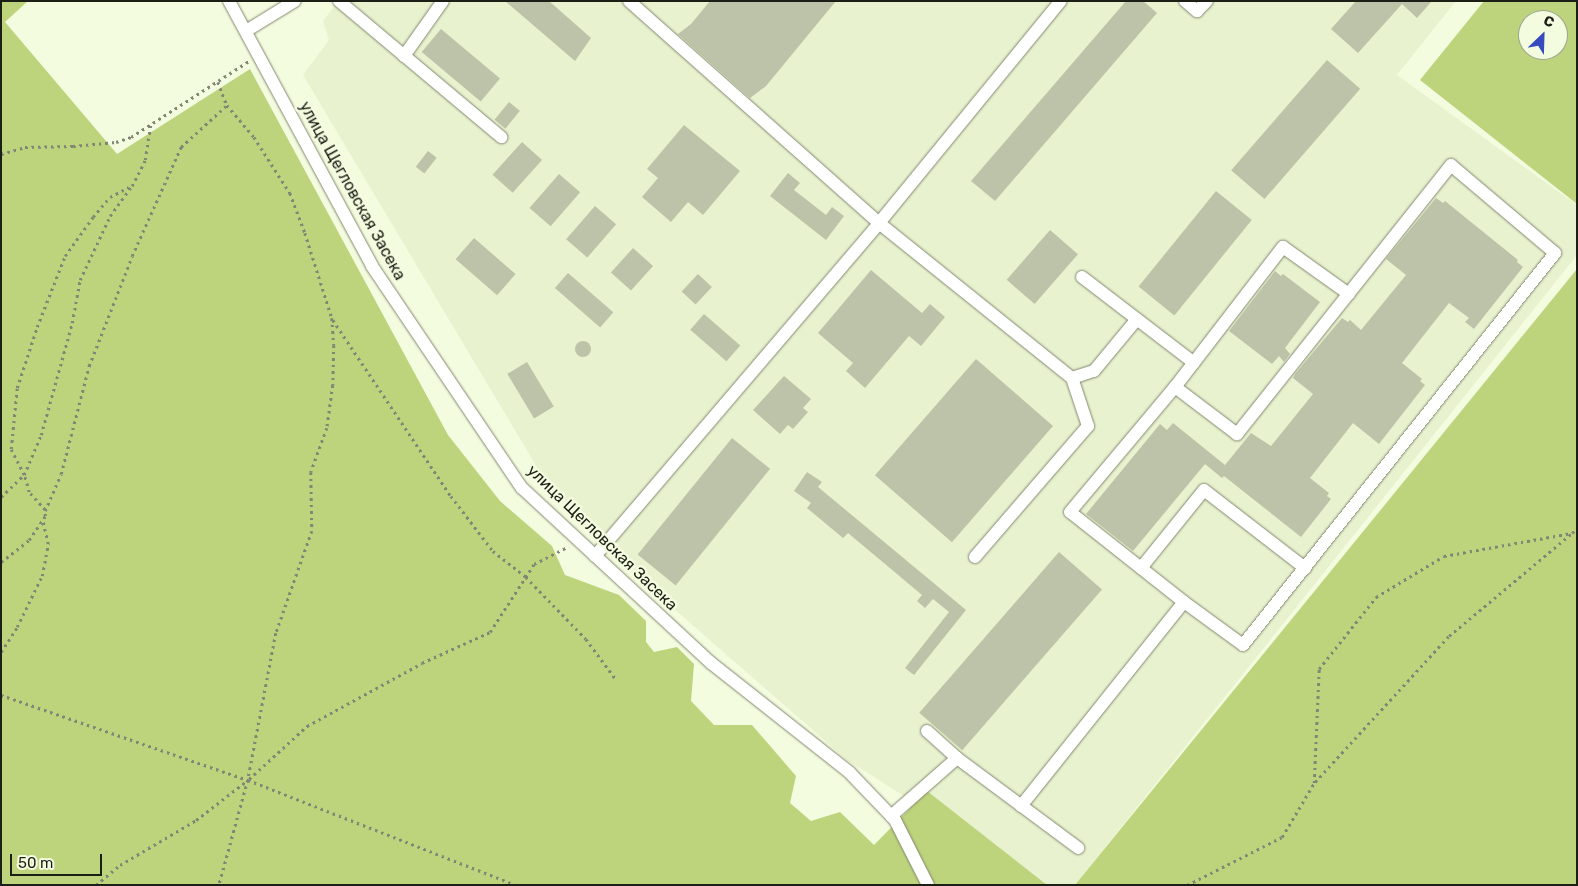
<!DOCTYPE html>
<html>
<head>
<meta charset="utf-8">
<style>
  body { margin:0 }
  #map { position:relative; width:1578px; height:886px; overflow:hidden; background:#f4fce0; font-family:Rubik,sans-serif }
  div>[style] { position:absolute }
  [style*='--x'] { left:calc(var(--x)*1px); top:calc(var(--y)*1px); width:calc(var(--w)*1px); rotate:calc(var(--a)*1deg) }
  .built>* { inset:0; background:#e8f2cf }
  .green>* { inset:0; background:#bdd37c }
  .building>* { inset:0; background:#bcc3a8; transform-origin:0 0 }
  .round { border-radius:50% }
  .path>* { height:2.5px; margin-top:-1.25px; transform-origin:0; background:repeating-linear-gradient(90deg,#818774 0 2.5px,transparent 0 6.5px) }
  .roads { filter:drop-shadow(0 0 1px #81886f) drop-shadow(0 0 1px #81886f) }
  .minor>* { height:12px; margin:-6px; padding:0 6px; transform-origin:6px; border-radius:6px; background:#fff }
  span { translate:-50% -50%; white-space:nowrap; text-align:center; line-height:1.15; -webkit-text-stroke:5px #f4fce0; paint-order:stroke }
  .street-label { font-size:16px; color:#1c1f15 }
  .frame { position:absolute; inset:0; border:2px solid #1c1f15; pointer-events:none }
  .north { position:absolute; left:1518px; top:10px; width:50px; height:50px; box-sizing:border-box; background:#f4fce0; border:1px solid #9ea48f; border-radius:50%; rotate:24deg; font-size:14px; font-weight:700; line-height:20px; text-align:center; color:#1c1f15 }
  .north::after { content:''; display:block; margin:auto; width:18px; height:22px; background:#384bbe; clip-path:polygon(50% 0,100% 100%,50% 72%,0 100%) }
  .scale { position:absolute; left:10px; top:854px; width:92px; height:22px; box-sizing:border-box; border:2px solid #1c1f15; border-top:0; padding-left:6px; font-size:15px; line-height:18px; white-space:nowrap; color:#1c1f15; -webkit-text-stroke:4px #f4fce0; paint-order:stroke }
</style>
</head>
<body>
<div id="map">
  <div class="built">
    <div style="clip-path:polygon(338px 1px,1456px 1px,1397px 75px,1577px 205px,1577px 255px,1075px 885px,1044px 885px,847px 760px,617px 559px,619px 544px,550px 489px,303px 75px,329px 40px,323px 21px)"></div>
  </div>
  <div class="green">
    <div style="clip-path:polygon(1px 1px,28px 1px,5px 22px,117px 154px,250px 69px,448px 435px,500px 501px,552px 546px,565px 575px,619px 595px,646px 621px,646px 642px,654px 652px,677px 647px,694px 664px,691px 701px,714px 725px,752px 725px,796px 776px,790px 803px,811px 821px,840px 812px,874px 845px,927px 791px,1047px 885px,1px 885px)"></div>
    <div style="clip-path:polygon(evenodd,1484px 1px,1577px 1px,1577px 204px,1420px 80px,1484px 1px,1528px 20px,1558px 20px,1558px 50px,1528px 50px,1528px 20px)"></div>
    <div style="clip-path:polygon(1577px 269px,1577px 885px,1075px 885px)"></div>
  </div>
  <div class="building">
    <div style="clip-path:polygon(505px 1px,549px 1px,591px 38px,575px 61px)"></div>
    <div style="clip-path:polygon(710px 1px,836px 1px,766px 86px,750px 98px,678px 34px,691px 24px)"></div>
    <div style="clip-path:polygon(1126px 1px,1143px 1px,1157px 13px,995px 201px,971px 181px)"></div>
    <div style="clip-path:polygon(1356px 1px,1432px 1px,1417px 18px,1402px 4px,1358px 53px,1331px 29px)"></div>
    <div style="left:441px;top:29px;width:77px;height:30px;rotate:40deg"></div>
    <div style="left:1327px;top:60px;width:44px;height:146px;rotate:41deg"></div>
    <div style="left:509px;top:102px;width:14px;height:23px;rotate:39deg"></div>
    <div style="clip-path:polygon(684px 125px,740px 171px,703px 215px,688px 202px,671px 222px,642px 197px,658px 178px,647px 169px)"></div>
    <div style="left:522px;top:142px;width:27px;height:44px;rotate:42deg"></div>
    <div style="left:428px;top:151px;width:11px;height:20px;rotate:38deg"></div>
    <div style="clip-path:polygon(788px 173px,800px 183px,794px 190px,826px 215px,832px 207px,844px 216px,826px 240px,770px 196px)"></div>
    <div style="left:559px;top:174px;width:28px;height:45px;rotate:41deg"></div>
    <div style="left:1216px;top:191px;width:46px;height:123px;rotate:39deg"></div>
    <div style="clip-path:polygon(1436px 198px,1443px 203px,1445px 201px,1518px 260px,1517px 262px,1523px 267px,1474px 329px,1465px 322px,1469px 318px,1449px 303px,1402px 363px,1422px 379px,1420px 381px,1425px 385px,1379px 444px,1353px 423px,1310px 478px,1329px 493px,1327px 496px,1331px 499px,1301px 537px,1224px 476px,1222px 478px,1205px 464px,1133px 551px,1086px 514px,1160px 424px,1167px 430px,1173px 423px,1225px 465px,1251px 433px,1271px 446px,1313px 394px,1293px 378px,1295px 374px,1342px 318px,1348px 322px,1350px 320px,1361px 330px,1406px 275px,1386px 259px)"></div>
    <div style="left:595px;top:206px;width:28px;height:44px;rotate:41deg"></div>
    <div style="left:1050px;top:230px;width:37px;height:66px;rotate:41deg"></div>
    <div style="left:474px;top:238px;width:55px;height:28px;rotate:41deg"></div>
    <div style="left:633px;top:248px;width:27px;height:33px;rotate:42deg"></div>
    <div style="clip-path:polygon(871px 270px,922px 313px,930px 304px,945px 317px,921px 346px,909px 336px,865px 388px,846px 371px,853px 363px,818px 333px)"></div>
    <div style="clip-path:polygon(1275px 271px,1281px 276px,1283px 274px,1320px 302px,1285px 348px,1290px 354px,1284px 362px,1279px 356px,1272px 364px,1229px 331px)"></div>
    <div style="left:568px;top:273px;width:60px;height:20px;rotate:41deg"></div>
    <div style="left:698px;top:274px;width:19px;height:24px;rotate:43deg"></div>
    <div style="left:704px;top:314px;width:48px;height:21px;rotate:41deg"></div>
    <div class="round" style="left:575px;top:341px;width:16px;height:16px"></div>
    <div style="left:976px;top:359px;width:102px;height:154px;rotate:41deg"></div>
    <div style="left:527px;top:362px;width:52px;height:23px;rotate:59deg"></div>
    <div style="clip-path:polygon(784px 376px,811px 399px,803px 408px,808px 412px,793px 429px,788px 425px,780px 434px,753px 410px)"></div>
    <div style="left:732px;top:438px;width:49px;height:150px;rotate:39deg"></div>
    <div style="clip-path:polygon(807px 472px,822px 482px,818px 487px,966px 610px,914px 675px,905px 668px,949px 612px,933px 599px,925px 608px,917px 601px,922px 595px,848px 533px,843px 538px,807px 508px,811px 503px,794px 491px)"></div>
    <div style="left:1059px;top:552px;width:57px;height:213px;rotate:41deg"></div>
  </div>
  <div class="path">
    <div style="--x:218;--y:82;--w:25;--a:69"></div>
    <div style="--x:227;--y:105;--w:42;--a:49.8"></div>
    <div style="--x:254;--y:137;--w:67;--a:57.3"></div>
    <div style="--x:290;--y:193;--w:43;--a:69.4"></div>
    <div style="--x:305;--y:233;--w:89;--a:72.4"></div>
    <div style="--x:332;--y:318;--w:27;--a:86"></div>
    <div style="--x:334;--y:345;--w:40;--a:91.4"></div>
    <div style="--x:333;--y:385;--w:43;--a:97.9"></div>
    <div style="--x:327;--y:428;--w:47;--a:110"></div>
    <div style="--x:311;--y:472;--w:59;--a:89"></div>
    <div style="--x:312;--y:531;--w:108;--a:109.4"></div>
    <div style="--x:276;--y:633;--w:150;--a:100.8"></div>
    <div style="--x:248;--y:780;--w:109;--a:105.4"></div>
    <div style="--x:1;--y:154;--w:25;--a:-16"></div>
    <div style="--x:25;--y:147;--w:48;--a:-1.2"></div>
    <div style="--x:73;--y:146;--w:43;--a:-5.3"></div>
    <div style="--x:116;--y:142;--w:16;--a:-18"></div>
    <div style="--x:131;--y:137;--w:140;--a:-32.8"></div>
    <div style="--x:333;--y:320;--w:212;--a:56.2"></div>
    <div style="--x:451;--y:496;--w:69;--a:52.6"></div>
    <div style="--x:493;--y:551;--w:42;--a:38.2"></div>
    <div style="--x:526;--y:577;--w:86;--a:45.9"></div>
    <div style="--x:586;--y:639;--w:49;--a:53.4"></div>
    <div style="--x:1;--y:497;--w:32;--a:-44"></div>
    <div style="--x:24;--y:475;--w:29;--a:-117"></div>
    <div style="--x:11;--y:449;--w:61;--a:-84.4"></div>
    <div style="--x:17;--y:388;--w:64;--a:-71.8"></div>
    <div style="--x:37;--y:327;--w:76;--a:-68.5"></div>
    <div style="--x:65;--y:256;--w:48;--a:-54.3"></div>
    <div style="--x:93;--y:217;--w:26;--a:-50"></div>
    <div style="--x:110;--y:197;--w:21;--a:-28"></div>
    <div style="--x:45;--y:511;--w:40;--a:-66.6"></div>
    <div style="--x:61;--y:474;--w:112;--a:-75.5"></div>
    <div style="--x:89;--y:366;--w:118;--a:-68.6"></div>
    <div style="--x:132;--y:256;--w:120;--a:-65.8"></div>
    <div style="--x:181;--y:147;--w:62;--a:-42.4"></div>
    <div style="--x:1;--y:562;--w:36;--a:-38"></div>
    <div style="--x:29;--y:540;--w:29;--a:-56"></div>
    <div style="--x:45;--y:516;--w:6;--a:-90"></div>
    <div style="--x:45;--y:510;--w:24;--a:-132"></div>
    <div style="--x:29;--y:492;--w:18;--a:-106"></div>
    <div style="--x:24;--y:475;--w:43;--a:-67"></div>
    <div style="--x:41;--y:435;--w:116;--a:-74.5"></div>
    <div style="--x:72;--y:323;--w:44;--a:-79.5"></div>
    <div style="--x:80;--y:280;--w:71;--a:-64.9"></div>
    <div style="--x:110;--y:216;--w:37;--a:-54"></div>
    <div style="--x:132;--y:186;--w:29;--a:-63"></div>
    <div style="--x:145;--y:160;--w:36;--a:-81"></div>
    <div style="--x:1;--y:652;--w:30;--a:-57"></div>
    <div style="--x:17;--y:627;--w:57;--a:-63.9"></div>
    <div style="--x:42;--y:576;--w:33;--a:-79"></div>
    <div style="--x:48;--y:544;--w:23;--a:-103"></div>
    <div style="--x:1;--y:695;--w:261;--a:19"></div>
    <div style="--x:249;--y:779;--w:79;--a:-42.4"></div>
    <div style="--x:307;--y:726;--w:131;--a:-28.7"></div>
    <div style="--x:422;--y:663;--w:75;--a:-24.5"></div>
    <div style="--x:490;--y:632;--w:81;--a:-57.1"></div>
    <div style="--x:534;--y:564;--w:39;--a:-27"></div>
    <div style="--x:1315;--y:782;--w:198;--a:-47.5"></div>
    <div style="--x:1449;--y:636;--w:159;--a:-39.9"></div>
    <div style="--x:96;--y:885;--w:31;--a:-40"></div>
    <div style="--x:120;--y:865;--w:88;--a:-30.6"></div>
    <div style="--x:196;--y:820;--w:66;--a:-37.6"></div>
    <div style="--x:248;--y:780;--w:288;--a:21.4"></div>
    <div style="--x:1187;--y:885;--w:106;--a:-26.8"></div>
    <div style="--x:1282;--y:837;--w:63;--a:-59.3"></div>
    <div style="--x:1314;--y:783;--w:114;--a:-87.5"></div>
    <div style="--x:1319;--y:669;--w:92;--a:-51.6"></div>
    <div style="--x:1376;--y:597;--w:79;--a:-31.1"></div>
    <div style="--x:1444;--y:556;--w:130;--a:-10.2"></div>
    <div style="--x:1572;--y:533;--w:6;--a:-39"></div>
  </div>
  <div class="roads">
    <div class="minor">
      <div style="--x:229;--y:1;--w:301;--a:61.6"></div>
      <div style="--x:372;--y:266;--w:268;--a:56"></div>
      <div style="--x:522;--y:488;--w:258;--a:42.8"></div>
      <div style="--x:711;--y:663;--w:176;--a:38.3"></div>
      <div style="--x:849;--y:772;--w:66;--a:46.2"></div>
      <div style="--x:895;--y:820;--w:73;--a:63.1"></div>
      <div style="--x:339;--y:1;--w:212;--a:40"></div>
      <div style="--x:629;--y:1;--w:334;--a:41.6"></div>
      <div style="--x:879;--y:223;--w:248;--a:38.8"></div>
      <div style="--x:1072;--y:378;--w:51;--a:71.6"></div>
      <div style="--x:1088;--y:426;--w:173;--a:130.8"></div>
      <div style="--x:1185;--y:1;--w:16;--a:40"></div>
      <div style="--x:1197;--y:11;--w:14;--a:-45"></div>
      <div style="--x:246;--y:31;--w:57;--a:-31.5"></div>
      <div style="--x:404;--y:56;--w:67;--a:-54.7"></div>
      <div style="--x:1082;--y:277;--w:141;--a:37.5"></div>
      <div style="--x:1072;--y:378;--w:23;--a:-18"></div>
      <div style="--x:1094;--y:371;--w:67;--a:-50.4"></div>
      <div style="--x:595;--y:556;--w:438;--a:-49.5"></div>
      <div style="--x:879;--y:223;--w:287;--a:-50.7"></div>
      <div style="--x:1141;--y:568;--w:100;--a:-51.1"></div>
      <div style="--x:1204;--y:490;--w:128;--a:37.7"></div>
      <div style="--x:1184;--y:602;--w:145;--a:-141.7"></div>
      <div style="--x:1070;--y:512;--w:163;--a:-50"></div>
      <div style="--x:1175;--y:387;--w:177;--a:-52.4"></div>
      <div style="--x:1283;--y:247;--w:81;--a:35.5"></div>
      <div style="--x:927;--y:731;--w:40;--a:42"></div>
      <div style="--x:957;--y:758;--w:151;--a:36.6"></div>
      <div style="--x:1021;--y:806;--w:261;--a:-51.4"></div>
      <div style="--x:1184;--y:602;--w:73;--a:36.1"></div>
      <div style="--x:1243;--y:645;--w:501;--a:-51.48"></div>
      <div style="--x:1555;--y:253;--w:136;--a:-139.8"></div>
      <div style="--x:1451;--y:165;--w:344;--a:128.5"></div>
      <div style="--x:1237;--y:434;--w:78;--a:-142.8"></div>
      <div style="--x:891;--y:816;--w:88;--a:-41.3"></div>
    </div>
  </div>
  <div class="street-label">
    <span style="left:352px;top:191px;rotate:61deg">улица Щегловская Засека</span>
    <span style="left:602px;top:538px;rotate:44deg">улица Щегловская Засека</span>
  </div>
  <div class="frame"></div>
  <div class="north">С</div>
  <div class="scale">50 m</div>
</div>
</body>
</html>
